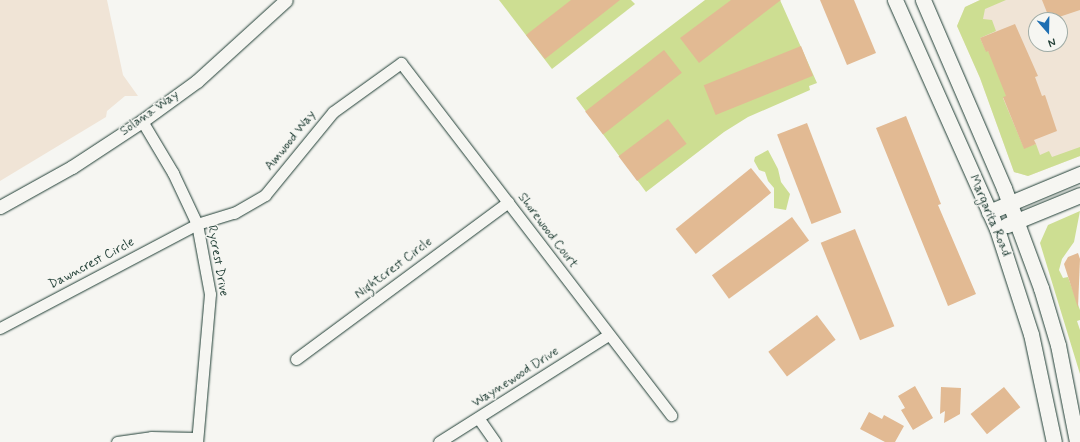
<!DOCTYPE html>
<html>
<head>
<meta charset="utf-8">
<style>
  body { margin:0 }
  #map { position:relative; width:1080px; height:442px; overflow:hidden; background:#f6f6f2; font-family:Mynerve,sans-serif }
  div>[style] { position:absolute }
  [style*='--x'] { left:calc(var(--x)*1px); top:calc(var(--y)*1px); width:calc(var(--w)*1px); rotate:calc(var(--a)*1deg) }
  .built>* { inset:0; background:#f0e4d6 }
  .green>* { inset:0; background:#cdde92 }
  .building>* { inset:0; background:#e2ba93; transform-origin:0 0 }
  .roads { filter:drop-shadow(0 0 1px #1f3d34) drop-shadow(0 0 1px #1f3d34) }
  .minor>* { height:11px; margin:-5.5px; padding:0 5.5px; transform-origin:5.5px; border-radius:5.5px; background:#f6f6f2 }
  .tertiary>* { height:13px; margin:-6.5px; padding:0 6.5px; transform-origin:6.5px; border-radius:6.5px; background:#f6f6f2 }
  .secondary>* { height:15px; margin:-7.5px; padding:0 7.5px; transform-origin:7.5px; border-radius:7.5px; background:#f6f6f2 }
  span { translate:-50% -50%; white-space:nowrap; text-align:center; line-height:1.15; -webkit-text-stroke:3px #f6f6f2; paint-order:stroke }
  .street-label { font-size:13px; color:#1f3d34 }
  .north { position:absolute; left:1028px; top:12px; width:40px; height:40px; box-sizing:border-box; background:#f6f6f2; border:1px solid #a0aca6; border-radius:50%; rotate:160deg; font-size:11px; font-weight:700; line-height:16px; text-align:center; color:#1f3d34 }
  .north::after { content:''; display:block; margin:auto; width:14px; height:18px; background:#1f6fb2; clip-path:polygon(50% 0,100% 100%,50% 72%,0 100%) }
</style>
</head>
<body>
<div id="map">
  <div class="built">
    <div style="clip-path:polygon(0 0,107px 0,123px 75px,138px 96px,125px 96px,107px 111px,106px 117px,0 181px)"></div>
    <div style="clip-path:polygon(evenodd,980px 0,1080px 0,1080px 156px,1028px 176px,1014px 172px,980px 78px,957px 26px,965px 7px,980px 0,1036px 20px,1060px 20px,1060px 44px,1036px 44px,1036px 20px)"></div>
  </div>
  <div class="green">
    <div style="clip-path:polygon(499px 0,631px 0,635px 4px,552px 69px)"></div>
    <div style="clip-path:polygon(705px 0,780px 0,817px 83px,809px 86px,810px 90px,748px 117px,724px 132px,646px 192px,576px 98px)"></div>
    <div style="clip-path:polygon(980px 0,1006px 0,985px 9px,983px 19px,992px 20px,996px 31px,980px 38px,986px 51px,988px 51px,1022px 90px,1003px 98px,1024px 148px,1036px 144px,1040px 155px,1049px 151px,1052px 157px,1080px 147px,1080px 156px,1028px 176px,1014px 172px,980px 78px,957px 26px,965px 7px)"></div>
    <div style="clip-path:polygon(768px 150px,778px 169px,781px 182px,790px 194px,786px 210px,774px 208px,774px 188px,768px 181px,765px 172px,759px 170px,754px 161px,755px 157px)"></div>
    <div style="clip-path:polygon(1080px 211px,1074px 242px,1062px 259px,1059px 270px,1063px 278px,1068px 277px,1080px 310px,1080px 320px,1077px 321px,1080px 330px,1080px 374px,1040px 243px,1048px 225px)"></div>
  </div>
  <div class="building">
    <div style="clip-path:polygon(571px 0,620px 0,545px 59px,526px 35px)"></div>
    <div style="clip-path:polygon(731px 0,781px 0,699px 63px,680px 38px)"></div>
    <div style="clip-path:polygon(820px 0,854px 0,876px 53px,847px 65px)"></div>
    <div style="clip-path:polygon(1042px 0,1080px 0,1080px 10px,1050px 20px)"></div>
    <div style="clip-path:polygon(1015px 24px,1038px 76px,1035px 77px,1042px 96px,1045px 95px,1057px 131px,1034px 140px,1036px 144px,1024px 149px,1003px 97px,1006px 96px,988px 51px,986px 52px,980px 38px)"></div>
    <div style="left:801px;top:46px;width:32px;height:105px;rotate:68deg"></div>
    <div style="left:664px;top:50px;width:29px;height:100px;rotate:52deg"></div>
    <div style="clip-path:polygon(906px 116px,941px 204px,938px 205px,976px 294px,948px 306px,876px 128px)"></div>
    <div style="left:668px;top:119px;width:31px;height:62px;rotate:53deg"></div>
    <div style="left:807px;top:123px;width:96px;height:32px;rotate:69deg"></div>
    <div style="left:751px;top:168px;width:32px;height:97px;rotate:51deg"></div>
    <div style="left:792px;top:217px;width:29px;height:99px;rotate:54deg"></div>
    <div style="left:855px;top:229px;width:105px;height:37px;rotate:68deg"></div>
    <div style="clip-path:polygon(1078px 253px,1080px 259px,1078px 308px,1064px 264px,1068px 257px)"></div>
    <div style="left:817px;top:315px;width:31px;height:61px;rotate:53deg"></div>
    <div style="clip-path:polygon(915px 386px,933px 418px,913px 430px,901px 410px,905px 408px,898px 396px)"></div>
    <div style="clip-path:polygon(941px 387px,961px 388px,960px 414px,944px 423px,945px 411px,940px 414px)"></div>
    <div style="left:1004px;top:387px;width:26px;height:43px;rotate:51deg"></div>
    <div style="clip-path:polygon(869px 412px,882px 419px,884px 415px,904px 426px,895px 442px,885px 442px,860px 429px)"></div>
  </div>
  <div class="roads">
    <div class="minor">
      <div style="--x:142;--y:121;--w:61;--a:59.2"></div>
      <div style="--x:173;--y:173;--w:56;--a:64.8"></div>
      <div style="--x:197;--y:224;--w:71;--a:79.5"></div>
      <div style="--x:210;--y:294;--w:149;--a:95"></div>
      <div style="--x:0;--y:328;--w:223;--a:-27.8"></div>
      <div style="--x:197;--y:224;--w:39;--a:-17"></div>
      <div style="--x:234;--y:213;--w:36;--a:-30"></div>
      <div style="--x:265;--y:195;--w:107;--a:-50.7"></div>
      <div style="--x:333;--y:112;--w:84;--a:-35.8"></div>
      <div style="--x:401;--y:63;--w:444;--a:52.5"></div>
      <div style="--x:296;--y:359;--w:264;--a:-36.5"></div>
      <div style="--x:479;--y:419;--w:28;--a:55"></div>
      <div style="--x:117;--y:442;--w:34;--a:-8"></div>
      <div style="--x:151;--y:437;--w:45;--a:1.3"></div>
      <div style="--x:439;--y:442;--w:200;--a:-32.3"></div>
    </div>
    <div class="tertiary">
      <div style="--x:0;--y:207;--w:82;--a:-29.1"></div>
      <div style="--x:72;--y:167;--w:84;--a:-33.3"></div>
      <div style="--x:142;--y:121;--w:68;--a:-36"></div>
      <div style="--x:197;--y:81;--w:120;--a:-42.3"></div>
    </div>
    <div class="secondary">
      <div style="--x:895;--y:0;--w:251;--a:66"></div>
      <div style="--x:997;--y:229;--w:110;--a:72.1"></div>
      <div style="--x:1031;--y:334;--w:110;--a:78"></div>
      <div style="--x:923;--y:0;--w:205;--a:66.7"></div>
      <div style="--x:1004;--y:188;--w:107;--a:69.7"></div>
      <div style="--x:1041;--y:288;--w:59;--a:73.4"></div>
      <div style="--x:1058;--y:345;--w:99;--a:78.9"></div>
      <div style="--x:989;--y:212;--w:99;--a:-22.7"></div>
      <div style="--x:1007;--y:225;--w:79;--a:-22.3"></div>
    </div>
  </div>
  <div class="street-label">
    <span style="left:150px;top:114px;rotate:-35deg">Solana Way</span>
    <span style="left:291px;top:141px;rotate:-51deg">Amwood Way</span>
    <span style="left:989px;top:216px;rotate:67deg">Margarita Road</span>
    <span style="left:547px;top:231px;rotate:53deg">Shorewood Court</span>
    <span style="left:217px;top:261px;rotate:80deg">Rycrest Drive</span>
    <span style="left:92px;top:264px;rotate:-28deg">Dawncrest Circle</span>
    <span style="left:394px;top:269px;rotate:-37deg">Nightcrest Circle</span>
    <span style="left:516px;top:378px;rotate:-33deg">Waynewood Drive</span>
  </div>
  <div class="north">N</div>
</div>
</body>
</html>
